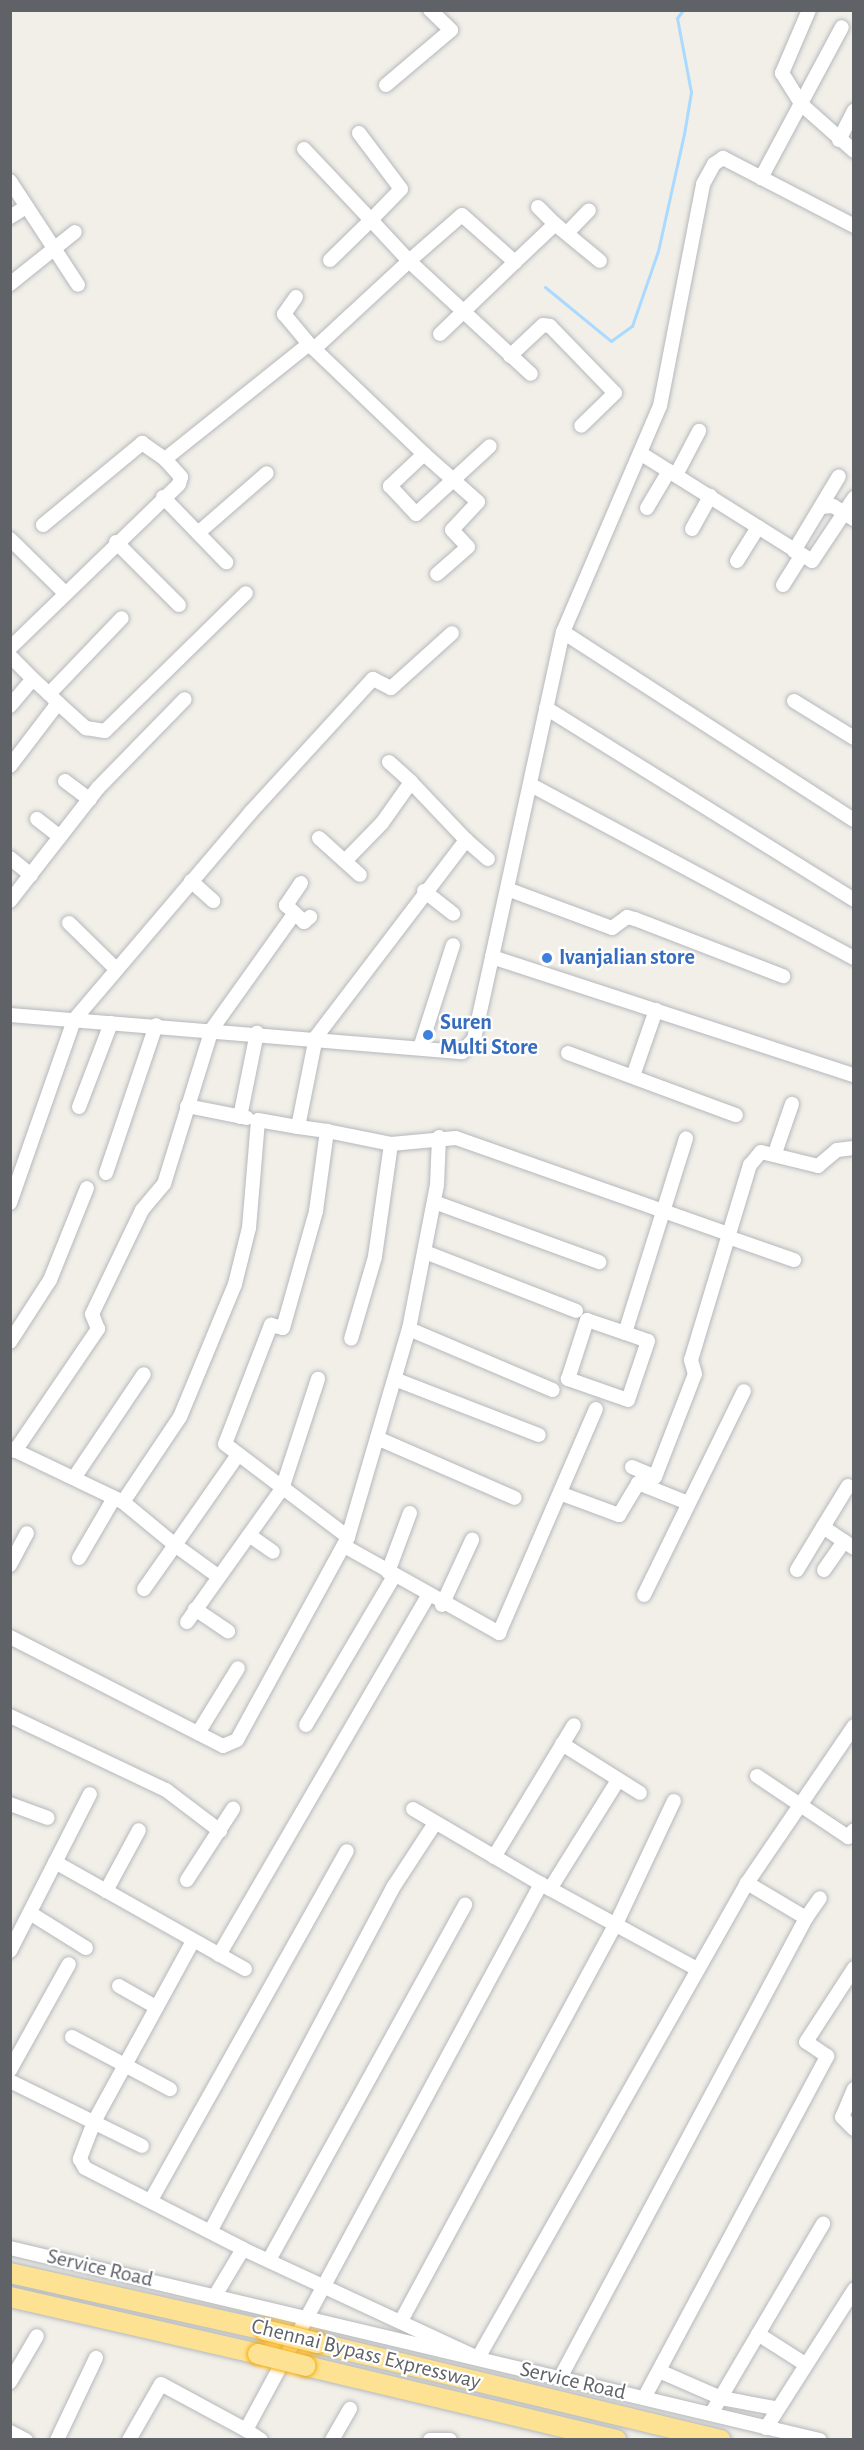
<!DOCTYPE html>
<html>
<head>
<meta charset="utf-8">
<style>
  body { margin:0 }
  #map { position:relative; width:864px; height:2450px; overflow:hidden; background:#f1efe8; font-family:"Alegreya Sans",sans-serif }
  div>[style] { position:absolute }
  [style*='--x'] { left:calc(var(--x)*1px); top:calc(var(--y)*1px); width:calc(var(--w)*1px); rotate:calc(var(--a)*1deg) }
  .stream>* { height:3px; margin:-1.5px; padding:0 1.5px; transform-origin:1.5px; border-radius:1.5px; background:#aadaff }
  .roads { filter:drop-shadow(0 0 2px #b5b8bc) drop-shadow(0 0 2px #b5b8bc) }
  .minor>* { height:14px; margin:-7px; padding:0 7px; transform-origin:7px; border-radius:7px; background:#fff }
  .highway>* { height:20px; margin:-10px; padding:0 10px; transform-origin:10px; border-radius:10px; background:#fde293 }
  .bridges { filter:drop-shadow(0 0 2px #f9ab00) drop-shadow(0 0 2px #f9ab00) }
  .highway-bridge>* { height:20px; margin:-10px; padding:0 10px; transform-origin:10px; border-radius:10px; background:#fde293 }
  .dots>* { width:16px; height:16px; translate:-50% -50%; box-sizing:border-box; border:3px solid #fff; border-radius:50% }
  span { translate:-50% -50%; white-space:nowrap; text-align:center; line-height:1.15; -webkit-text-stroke:4.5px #fff; paint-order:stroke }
  .shop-label { font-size:22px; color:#366cbe; font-weight:700 }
  .left { translate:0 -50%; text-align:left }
  .street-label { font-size:22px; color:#5f6368 }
  .frame { position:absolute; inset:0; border:12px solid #5f6368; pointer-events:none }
</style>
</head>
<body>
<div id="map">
  <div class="stream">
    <div style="--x:545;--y:287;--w:85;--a:39.3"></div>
    <div style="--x:611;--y:341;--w:26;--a:-36"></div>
    <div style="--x:632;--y:326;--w:79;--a:-70.9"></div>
    <div style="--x:658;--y:251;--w:120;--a:-77.5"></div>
    <div style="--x:684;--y:134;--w:43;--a:-80.5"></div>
    <div style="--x:691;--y:92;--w:75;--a:-100.7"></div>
    <div style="--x:677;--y:18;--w:10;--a:-53"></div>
  </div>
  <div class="roads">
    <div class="minor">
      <div style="--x:809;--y:10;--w:69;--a:113.2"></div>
      <div style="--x:782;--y:73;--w:36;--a:58"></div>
      <div style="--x:801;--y:104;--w:71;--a:41.6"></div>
      <div style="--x:386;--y:85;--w:85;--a:-40.2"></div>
      <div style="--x:451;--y:30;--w:29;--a:-136"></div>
      <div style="--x:839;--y:140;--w:33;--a:-63"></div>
      <div style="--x:304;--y:149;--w:98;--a:46.7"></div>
      <div style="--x:371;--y:220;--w:43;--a:-45.9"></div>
      <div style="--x:401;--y:189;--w:70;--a:-126.9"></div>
      <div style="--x:761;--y:178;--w:171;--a:-61.8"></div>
      <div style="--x:10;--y:181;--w:124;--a:56.8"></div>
      <div style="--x:538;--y:207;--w:24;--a:45"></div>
      <div style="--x:10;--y:217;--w:19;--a:-32"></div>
      <div style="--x:568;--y:232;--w:30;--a:-46"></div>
      <div style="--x:330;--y:260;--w:57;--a:-44.3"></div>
      <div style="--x:371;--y:220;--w:56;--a:47.2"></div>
      <div style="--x:409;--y:261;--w:70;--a:-41"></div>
      <div style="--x:462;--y:215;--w:71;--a:41.6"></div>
      <div style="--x:515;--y:262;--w:55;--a:-43.5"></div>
      <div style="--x:555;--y:224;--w:58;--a:39.4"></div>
      <div style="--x:10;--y:284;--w:83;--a:-38.7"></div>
      <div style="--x:296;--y:297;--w:21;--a:125"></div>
      <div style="--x:284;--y:314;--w:39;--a:50"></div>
      <div style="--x:309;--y:344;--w:159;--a:43.7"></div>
      <div style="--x:424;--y:454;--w:47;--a:136.7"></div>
      <div style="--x:390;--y:486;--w:38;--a:47"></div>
      <div style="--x:416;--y:514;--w:100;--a:-42.6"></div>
      <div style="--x:440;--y:334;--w:104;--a:-43.8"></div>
      <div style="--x:314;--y:349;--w:129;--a:-42.8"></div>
      <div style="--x:409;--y:261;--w:166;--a:42.8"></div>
      <div style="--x:510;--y:356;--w:45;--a:-43.2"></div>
      <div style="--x:543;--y:325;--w:7;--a:8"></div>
      <div style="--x:550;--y:326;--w:93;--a:45.9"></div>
      <div style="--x:615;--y:393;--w:47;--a:135.9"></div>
      <div style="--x:640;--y:453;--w:203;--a:32.1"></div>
      <div style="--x:812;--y:561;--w:76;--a:-56.3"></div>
      <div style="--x:424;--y:454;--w:72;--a:41.6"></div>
      <div style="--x:478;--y:502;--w:38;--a:133"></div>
      <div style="--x:452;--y:530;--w:23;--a:47"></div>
      <div style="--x:468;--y:547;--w:41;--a:138.9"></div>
      <div style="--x:676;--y:475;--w:50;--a:-62.4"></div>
      <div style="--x:163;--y:497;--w:91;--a:45.9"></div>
      <div style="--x:821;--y:507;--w:12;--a:-5"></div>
      <div style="--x:833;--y:506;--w:25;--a:32"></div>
      <div style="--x:647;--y:508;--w:43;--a:-59.3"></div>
      <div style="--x:43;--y:525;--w:129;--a:-39.6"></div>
      <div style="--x:142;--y:443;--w:28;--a:35"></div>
      <div style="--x:692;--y:529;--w:38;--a:-61"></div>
      <div style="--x:198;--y:533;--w:91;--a:-41"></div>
      <div style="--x:10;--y:539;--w:76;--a:44.5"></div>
      <div style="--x:116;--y:542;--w:89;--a:45"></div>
      <div style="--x:794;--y:551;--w:87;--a:-59"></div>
      <div style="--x:737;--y:561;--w:40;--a:-58"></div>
      <div style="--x:783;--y:585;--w:34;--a:-58"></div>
      <div style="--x:563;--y:632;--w:246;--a:-66.8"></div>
      <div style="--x:660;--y:406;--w:226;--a:-79"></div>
      <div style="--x:703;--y:184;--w:23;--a:-61"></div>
      <div style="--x:714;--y:164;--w:11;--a:-34"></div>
      <div style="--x:723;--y:158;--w:148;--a:27.4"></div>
      <div style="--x:10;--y:648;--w:235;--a:-44.1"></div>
      <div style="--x:179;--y:484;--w:7;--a:-74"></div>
      <div style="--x:181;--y:477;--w:24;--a:-132"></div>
      <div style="--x:165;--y:459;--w:184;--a:-38.6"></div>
      <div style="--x:10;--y:656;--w:33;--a:45"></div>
      <div style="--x:794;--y:701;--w:70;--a:31.7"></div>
      <div style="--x:58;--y:703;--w:38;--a:42"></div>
      <div style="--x:86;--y:728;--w:19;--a:9"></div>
      <div style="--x:105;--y:731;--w:197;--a:-44.4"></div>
      <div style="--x:10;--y:706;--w:35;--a:-50"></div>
      <div style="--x:33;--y:679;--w:22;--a:43"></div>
      <div style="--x:49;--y:694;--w:105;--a:-46.2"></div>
      <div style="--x:546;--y:708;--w:363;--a:31.9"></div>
      <div style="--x:389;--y:762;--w:30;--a:42"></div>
      <div style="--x:10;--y:766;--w:79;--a:-52.7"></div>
      <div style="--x:58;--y:703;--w:7;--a:-135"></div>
      <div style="--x:65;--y:781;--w:31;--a:37"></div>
      <div style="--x:531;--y:785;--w:366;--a:28.2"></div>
      <div style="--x:37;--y:819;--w:29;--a:38"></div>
      <div style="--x:319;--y:838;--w:55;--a:42.1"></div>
      <div style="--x:10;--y:858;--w:27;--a:39"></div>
      <div style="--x:345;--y:861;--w:53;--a:-45.8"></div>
      <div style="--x:382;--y:823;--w:50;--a:-54.7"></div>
      <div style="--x:411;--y:782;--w:80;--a:46.5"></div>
      <div style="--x:191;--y:881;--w:30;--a:42"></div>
      <div style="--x:301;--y:883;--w:27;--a:124"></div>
      <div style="--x:286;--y:905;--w:25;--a:43"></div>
      <div style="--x:304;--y:922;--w:8;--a:-40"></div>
      <div style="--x:507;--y:889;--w:112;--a:20.4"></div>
      <div style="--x:612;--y:928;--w:19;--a:-36"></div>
      <div style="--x:627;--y:917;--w:8;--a:14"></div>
      <div style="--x:635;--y:919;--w:159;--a:21.1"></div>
      <div style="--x:424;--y:891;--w:37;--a:38"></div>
      <div style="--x:10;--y:901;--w:143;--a:-52.1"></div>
      <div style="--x:98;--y:788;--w:124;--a:-45.7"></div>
      <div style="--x:69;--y:923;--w:66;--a:44.4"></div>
      <div style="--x:492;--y:957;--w:333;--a:-77.7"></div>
      <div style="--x:563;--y:632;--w:346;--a:32.9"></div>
      <div style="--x:10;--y:1015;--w:454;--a:4.7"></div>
      <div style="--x:462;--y:1052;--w:18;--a:-47"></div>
      <div style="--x:474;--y:1039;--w:84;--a:-77.6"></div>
      <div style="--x:492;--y:957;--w:381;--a:18.1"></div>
      <div style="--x:420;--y:1048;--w:108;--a:-72.2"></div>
      <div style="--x:568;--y:1053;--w:179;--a:20.3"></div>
      <div style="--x:633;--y:1076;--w:70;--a:-70.8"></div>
      <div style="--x:187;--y:1106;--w:61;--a:11.3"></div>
      <div style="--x:79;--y:1107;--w:90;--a:-69.1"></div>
      <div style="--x:240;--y:1117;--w:86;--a:-78.6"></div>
      <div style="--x:327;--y:1131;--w:65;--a:11.5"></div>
      <div style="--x:391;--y:1144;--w:114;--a:98.1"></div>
      <div style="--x:375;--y:1257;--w:85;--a:106.3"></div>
      <div style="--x:391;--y:1144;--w:65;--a:-5.3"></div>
      <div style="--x:456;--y:1138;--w:289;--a:19.4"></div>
      <div style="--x:775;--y:1153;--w:52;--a:-70.9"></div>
      <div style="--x:106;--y:1173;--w:156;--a:-71.3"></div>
      <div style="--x:434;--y:1202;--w:176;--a:20"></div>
      <div style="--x:10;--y:1203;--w:194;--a:-70.7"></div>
      <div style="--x:74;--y:1020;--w:272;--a:-49.6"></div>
      <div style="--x:250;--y:813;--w:182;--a:-47.5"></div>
      <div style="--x:373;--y:679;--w:20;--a:27"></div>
      <div style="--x:391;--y:688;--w:82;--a:-42"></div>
      <div style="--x:728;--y:1237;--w:70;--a:19.2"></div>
      <div style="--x:425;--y:1252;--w:162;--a:21.3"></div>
      <div style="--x:409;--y:1329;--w:156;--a:23"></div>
      <div style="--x:625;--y:1333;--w:24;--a:19"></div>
      <div style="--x:648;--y:1341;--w:62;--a:108.7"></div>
      <div style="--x:628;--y:1400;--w:64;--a:-160.7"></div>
      <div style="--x:568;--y:1379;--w:62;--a:-72.1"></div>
      <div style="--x:587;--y:1320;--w:40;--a:18.9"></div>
      <div style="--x:625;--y:1333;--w:204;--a:-72.6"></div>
      <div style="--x:10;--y:1342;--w:74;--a:-57.2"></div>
      <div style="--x:50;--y:1280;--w:99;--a:-68.1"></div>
      <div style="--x:397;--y:1380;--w:152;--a:21.2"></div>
      <div style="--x:377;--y:1438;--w:150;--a:23.5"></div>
      <div style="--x:10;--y:1448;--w:125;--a:25.5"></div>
      <div style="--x:123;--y:1502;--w:67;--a:39.6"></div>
      <div style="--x:175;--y:1545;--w:108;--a:-55.1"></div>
      <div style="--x:15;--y:1451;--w:148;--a:-55.8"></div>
      <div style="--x:98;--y:1329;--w:16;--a:-112"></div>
      <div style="--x:92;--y:1314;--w:115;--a:-64.3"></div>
      <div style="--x:142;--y:1210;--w:34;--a:-50"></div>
      <div style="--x:164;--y:1184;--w:162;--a:-72.8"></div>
      <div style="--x:212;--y:1029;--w:141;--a:-54.5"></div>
      <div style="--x:632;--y:1467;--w:25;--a:23"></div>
      <div style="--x:655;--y:1477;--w:110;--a:-68.8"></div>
      <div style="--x:695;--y:1374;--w:15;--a:-106"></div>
      <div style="--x:691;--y:1360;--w:204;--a:-73.2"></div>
      <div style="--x:750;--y:1165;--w:17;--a:-50"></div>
      <div style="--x:761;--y:1152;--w:59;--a:13.8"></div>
      <div style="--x:818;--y:1166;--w:25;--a:-40"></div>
      <div style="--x:837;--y:1150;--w:17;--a:-7"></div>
      <div style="--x:74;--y:1478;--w:125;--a:-56.1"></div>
      <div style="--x:562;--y:1494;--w:61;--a:20.2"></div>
      <div style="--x:619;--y:1515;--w:37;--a:-59"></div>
      <div style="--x:638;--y:1483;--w:54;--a:21.8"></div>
      <div style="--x:123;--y:1502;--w:102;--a:-56.2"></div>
      <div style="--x:180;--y:1417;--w:144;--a:-67.5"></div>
      <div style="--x:235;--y:1284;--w:58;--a:-76"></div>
      <div style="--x:249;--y:1228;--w:108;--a:-85.2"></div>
      <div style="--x:258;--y:1120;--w:41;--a:9.9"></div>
      <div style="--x:823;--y:1527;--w:48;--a:-58.6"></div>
      <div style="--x:249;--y:1535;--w:29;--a:35"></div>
      <div style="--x:348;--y:1537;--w:217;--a:-73.7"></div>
      <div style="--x:409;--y:1329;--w:147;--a:-79"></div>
      <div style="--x:437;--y:1185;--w:48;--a:-87.6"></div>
      <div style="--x:346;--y:1547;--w:176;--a:29.3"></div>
      <div style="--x:499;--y:1633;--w:244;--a:-66.6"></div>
      <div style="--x:79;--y:1558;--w:69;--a:-59.7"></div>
      <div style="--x:10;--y:1565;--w:36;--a:-62"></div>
      <div style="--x:797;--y:1570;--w:50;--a:-58.8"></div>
      <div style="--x:823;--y:1527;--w:37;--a:34"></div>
      <div style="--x:824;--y:1570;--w:35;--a:-55"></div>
      <div style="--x:388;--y:1572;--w:63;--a:-69.6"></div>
      <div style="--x:144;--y:1589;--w:54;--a:-54.8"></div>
      <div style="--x:175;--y:1545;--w:54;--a:36"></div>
      <div style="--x:644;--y:1595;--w:227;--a:-63.9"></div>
      <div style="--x:442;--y:1605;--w:72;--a:-65.2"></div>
      <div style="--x:195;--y:1609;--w:40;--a:34"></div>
      <div style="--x:187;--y:1622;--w:163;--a:-54.5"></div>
      <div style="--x:282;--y:1489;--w:116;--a:-71.9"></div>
      <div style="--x:10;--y:1637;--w:239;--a:27.1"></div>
      <div style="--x:223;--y:1746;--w:15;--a:-23"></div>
      <div style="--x:237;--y:1740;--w:231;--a:-61.3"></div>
      <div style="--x:348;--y:1537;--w:154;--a:-142.9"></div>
      <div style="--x:225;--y:1444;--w:128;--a:-68.9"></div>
      <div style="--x:271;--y:1325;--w:12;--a:14"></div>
      <div style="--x:283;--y:1328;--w:122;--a:-74.2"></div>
      <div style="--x:316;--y:1211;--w:81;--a:-82.2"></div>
      <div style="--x:327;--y:1131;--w:29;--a:-172"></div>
      <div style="--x:298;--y:1127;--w:92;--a:-78.7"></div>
      <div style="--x:316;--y:1037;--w:248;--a:-52.7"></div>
      <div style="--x:466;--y:840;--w:29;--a:41"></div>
      <div style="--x:10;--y:1716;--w:173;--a:25.4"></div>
      <div style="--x:166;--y:1790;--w:68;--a:37.2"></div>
      <div style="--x:306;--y:1725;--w:173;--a:-59.4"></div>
      <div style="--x:198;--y:1733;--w:76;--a:-58.4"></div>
      <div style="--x:562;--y:1744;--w:92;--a:32.1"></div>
      <div style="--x:757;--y:1776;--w:110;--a:33.8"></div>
      <div style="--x:848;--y:1837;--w:9;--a:-49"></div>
      <div style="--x:10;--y:1804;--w:40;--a:20.2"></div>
      <div style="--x:413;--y:1809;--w:148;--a:30.4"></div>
      <div style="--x:494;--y:1857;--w:154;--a:-58.8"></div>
      <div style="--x:55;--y:1862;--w:218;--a:29.4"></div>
      <div style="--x:187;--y:1880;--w:85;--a:-57.1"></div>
      <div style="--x:550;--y:1889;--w:128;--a:-58"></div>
      <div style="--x:106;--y:1891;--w:69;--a:-61.6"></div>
      <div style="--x:30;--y:1913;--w:66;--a:32"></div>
      <div style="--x:806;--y:1918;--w:24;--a:-55"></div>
      <div style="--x:193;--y:1941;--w:206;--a:118.7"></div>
      <div style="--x:94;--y:2122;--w:40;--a:111"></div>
      <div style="--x:80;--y:2159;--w:10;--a:61"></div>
      <div style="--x:85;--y:2168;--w:178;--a:27.1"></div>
      <div style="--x:10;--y:1951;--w:176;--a:-63"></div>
      <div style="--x:219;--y:1955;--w:415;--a:-59.8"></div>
      <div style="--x:119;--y:1986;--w:43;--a:29.6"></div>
      <div style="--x:72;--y:2037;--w:111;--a:28"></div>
      <div style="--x:10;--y:2070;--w:121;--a:-60.9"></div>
      <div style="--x:10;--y:2081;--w:147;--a:26.2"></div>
      <div style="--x:854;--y:2089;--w:30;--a:113"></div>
      <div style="--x:842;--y:2117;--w:17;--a:45"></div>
      <div style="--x:151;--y:2200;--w:400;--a:-60.7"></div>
      <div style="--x:211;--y:2230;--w:390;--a:-62"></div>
      <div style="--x:394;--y:1886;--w:75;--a:-56.9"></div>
      <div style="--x:10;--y:2248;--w:832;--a:13.34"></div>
      <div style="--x:269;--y:2260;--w:406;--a:-61.1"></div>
      <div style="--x:216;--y:2294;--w:52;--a:-59"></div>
      <div style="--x:243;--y:2249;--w:259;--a:24.9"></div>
      <div style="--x:478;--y:2358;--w:546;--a:-60.48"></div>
      <div style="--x:747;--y:1883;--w:190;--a:-55.7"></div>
      <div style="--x:401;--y:2321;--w:451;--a:-61.6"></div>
      <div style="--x:616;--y:1924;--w:136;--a:-64.8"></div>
      <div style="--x:758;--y:2334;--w:56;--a:32.6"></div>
      <div style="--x:659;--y:2371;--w:68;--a:23.5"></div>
      <div style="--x:721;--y:2398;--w:55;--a:10.5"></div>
      <div style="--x:560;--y:2378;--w:522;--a:-61.86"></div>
      <div style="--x:806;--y:1918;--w:69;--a:-149.3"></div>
      <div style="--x:10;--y:2382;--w:53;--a:-59.6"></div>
      <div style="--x:644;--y:2398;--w:388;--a:-61.8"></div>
      <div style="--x:827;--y:2056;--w:25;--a:-146"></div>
      <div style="--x:806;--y:2042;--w:88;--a:-57"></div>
      <div style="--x:711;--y:2414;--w:221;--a:-59.5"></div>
      <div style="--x:766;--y:2428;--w:164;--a:-57.5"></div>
      <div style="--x:10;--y:2432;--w:18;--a:27"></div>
      <div style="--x:57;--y:2440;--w:91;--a:-64.6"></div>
      <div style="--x:129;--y:2440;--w:64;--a:-60.3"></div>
      <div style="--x:161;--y:2384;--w:97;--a:28.4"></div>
      <div style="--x:261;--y:2440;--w:18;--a:-146"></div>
      <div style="--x:246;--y:2430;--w:621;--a:-61.62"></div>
      <div style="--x:541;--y:1884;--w:178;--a:28.6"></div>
      <div style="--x:332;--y:2440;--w:36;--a:-60"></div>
      <div style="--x:430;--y:2440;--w:20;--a:0"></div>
    </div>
    <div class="highway">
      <div style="--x:10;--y:2273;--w:261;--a:12.6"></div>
      <div style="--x:10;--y:2297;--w:254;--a:12.9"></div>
      <div style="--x:317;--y:2343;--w:415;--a:13.5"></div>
      <div style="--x:306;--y:2366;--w:319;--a:13.4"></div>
    </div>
  </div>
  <div class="bridges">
    <div class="highway-bridge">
      <div style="--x:265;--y:2330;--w:54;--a:14"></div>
      <div style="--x:258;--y:2354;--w:49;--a:14"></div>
    </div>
  </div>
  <div class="dots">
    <div style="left:547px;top:958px;background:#3f7fe0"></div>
    <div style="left:428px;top:1035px;background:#3f7fe0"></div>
  </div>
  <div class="shop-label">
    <span class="left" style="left:559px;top:958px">Ivanjalian store</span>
    <span class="left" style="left:440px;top:1035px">Suren<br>Multi Store</span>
  </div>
  <div class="street-label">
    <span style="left:100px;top:2268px;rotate:13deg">Service Road</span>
    <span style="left:366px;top:2354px;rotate:14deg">Chennai Bypass Expressway</span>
    <span style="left:573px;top:2381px;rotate:13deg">Service Road</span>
  </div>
  <div class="frame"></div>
</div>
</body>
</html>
